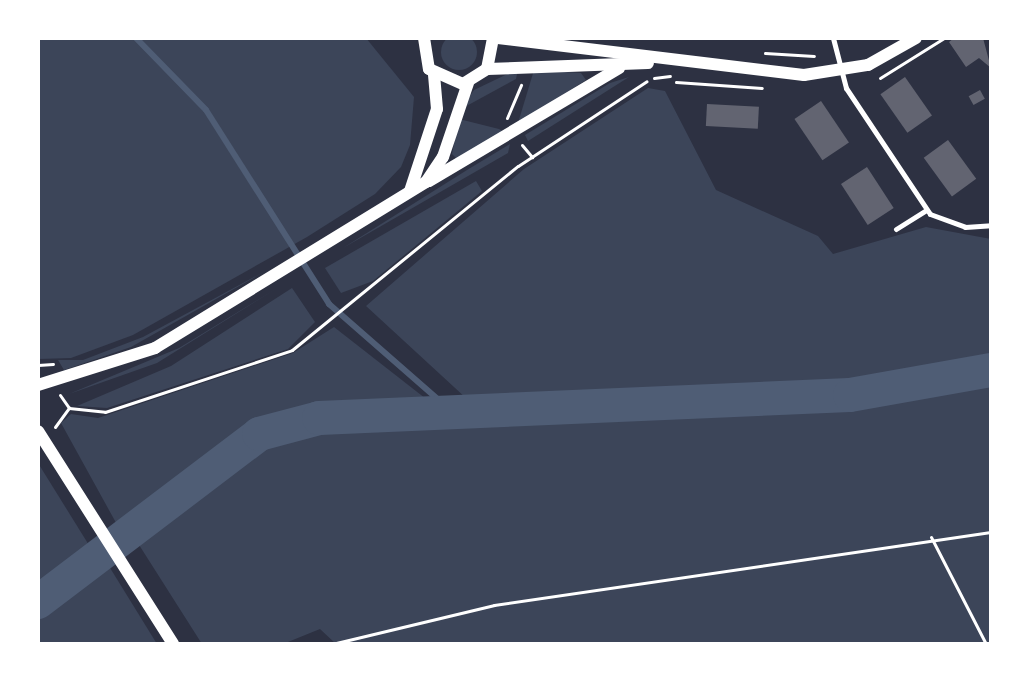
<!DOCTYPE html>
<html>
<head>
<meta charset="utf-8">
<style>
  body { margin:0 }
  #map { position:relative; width:1029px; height:682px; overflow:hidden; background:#2d3142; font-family:"Times New Roman",serif }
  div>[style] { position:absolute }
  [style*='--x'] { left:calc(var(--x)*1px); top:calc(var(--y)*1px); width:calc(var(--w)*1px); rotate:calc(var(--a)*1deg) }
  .green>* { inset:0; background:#3c4559 }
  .round { border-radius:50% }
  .stream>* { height:6px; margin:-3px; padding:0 3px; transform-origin:3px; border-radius:3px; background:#4f5d75 }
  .river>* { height:34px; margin:-17px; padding:0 17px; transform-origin:17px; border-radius:17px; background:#4f5d75 }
  .building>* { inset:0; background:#626471; transform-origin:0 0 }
  .path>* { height:3px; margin:-1.5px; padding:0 1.5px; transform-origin:1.5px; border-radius:1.5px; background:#fff }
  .service>* { height:5px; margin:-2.5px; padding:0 2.5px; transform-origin:2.5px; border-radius:2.5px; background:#fff }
  .tertiary>* { height:12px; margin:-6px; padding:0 6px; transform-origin:6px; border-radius:6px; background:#fff }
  span { translate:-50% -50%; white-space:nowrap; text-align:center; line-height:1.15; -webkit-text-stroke:6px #fff; paint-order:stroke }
  .frame { position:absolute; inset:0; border:40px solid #fff; pointer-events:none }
</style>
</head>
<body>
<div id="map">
  <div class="green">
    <div class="round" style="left:441px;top:34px;width:36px;height:36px"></div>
    <div style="clip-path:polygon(38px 38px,366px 38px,414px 97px,410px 145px,401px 167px,375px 194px,307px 237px,133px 335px,71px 358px,38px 359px)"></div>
    <div style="clip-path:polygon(518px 69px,516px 79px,461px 109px,474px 90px)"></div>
    <div style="clip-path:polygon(534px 70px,581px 73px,586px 80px,518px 123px)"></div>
    <div style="clip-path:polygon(629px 77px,528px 141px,525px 135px,610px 83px)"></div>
    <div style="clip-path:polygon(648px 88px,665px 91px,716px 190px,818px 236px,833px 254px,926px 227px,991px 239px,991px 361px,849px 387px,467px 399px,366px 306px,524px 169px)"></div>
    <div style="clip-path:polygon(459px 119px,499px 129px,504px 132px,457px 159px,452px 154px)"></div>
    <div style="clip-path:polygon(510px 144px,508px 153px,343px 248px,467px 170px)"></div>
    <div style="clip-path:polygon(476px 181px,482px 191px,373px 281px,341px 293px,325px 268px)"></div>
    <div style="clip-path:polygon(271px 268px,131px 347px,64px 370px,58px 360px,83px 360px,143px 337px)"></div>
    <div style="clip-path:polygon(279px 287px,157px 363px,69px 394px,179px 348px)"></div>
    <div style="clip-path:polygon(292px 288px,315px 322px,288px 349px,107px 408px,77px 406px,171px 366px)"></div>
    <div style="clip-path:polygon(334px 327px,430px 402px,315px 411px,244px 436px,120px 530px,61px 423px,71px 414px,98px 418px,293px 353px)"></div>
    <div style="clip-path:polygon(991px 375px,991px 644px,336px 644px,320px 629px,283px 644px,202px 644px,134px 537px,262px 441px,321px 424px,850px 400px)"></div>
    <div style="clip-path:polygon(38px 463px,92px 550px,38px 589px)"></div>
    <div style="clip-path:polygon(107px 563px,157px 644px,38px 644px,38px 612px)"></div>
  </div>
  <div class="stream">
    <div style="--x:136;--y:38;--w:100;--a:45.8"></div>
    <div style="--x:206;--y:110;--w:230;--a:57.6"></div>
    <div style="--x:329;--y:304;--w:158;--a:41.2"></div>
  </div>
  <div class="river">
    <div style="--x:38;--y:602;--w:278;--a:-37.2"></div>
    <div style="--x:259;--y:434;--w:62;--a:-14.9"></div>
    <div style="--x:319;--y:418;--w:531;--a:-2.48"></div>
    <div style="--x:850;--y:395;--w:143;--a:-10.1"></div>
  </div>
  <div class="building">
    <div style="clip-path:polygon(954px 38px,983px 38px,991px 68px,979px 58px,966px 67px,949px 42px)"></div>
    <div style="left:905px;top:77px;width:47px;height:30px;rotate:55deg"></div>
    <div style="left:980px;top:90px;width:10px;height:13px;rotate:61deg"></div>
    <div style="left:821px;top:101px;width:50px;height:32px;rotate:56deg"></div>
    <div style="left:707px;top:104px;width:52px;height:22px;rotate:3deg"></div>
    <div style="left:948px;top:140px;width:48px;height:30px;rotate:54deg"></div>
    <div style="left:867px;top:167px;width:49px;height:31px;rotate:57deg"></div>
  </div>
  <div class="path">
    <div style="--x:765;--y:53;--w:49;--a:3.5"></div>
    <div style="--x:654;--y:78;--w:16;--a:-7"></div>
    <div style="--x:880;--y:78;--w:75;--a:-32"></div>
    <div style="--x:676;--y:82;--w:86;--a:4"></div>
    <div style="--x:507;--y:118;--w:36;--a:-67"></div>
    <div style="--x:522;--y:145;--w:16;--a:50"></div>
    <div style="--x:38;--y:365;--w:15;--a:-4"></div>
    <div style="--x:60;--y:395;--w:16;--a:55"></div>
    <div style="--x:69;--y:408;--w:36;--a:6"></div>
    <div style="--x:105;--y:412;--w:197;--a:-18.3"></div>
    <div style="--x:292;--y:350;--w:291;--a:-39.2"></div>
    <div style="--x:518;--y:166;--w:154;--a:-33.4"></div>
    <div style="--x:55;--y:427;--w:24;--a:-54"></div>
    <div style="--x:931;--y:537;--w:120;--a:62.8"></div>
    <div style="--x:332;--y:644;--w:167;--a:-13.5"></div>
    <div style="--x:494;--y:605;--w:502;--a:-8.36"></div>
  </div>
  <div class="service">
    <div style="--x:833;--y:38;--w:52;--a:75.4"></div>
    <div style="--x:846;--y:88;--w:151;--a:56.3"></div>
    <div style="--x:930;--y:214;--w:37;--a:20"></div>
    <div style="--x:965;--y:227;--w:26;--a:-4"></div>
    <div style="--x:896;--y:229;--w:36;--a:-32"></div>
  </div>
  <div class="tertiary">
    <div style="--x:424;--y:38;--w:31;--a:81"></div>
    <div style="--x:429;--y:69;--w:37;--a:24"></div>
    <div style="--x:463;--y:84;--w:28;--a:-32"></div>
    <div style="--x:487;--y:69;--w:32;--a:-79"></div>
    <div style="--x:498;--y:38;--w:308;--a:6.9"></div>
    <div style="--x:804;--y:75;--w:65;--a:-8.9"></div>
    <div style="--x:868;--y:65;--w:55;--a:-29.4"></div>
    <div style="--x:487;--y:69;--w:161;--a:-2.1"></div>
    <div style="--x:429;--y:181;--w:221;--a:-30.7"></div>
    <div style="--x:410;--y:191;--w:86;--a:-71.8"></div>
    <div style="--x:437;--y:109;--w:35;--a:-95"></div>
    <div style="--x:38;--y:385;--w:123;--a:-17.5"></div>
    <div style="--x:155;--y:348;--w:318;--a:-31.5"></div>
    <div style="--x:426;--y:182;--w:30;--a:-56"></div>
    <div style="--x:443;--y:157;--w:78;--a:-71.3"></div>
    <div style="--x:38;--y:431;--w:252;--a:57.6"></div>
  </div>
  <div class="frame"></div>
</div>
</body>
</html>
